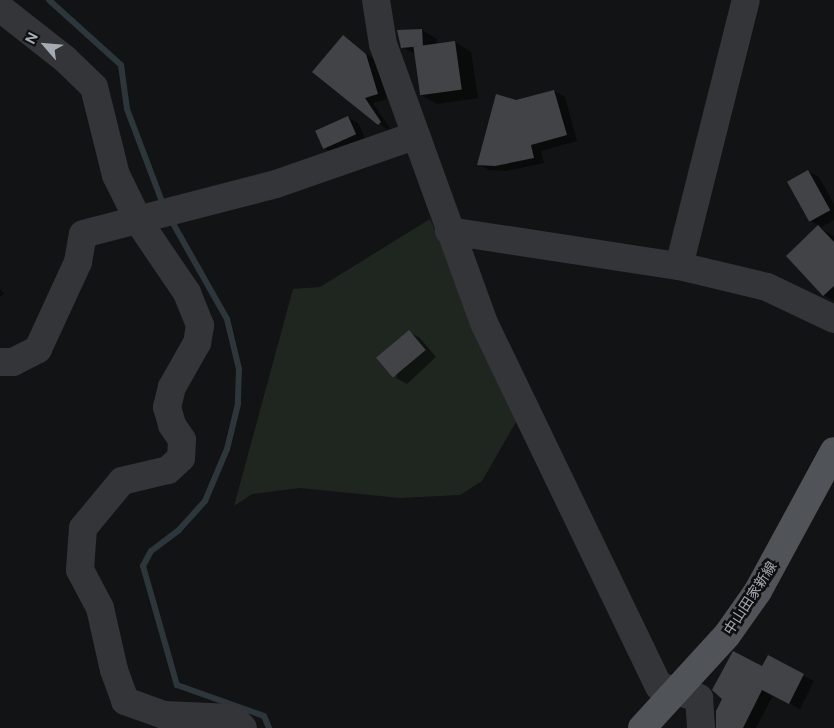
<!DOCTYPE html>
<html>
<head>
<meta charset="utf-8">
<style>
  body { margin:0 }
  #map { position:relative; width:834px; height:728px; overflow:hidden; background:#121314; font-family:"Public Sans","Noto Sans JP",sans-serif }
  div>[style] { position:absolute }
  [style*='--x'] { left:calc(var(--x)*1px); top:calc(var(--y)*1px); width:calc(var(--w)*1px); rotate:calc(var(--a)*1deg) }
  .green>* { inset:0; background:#1f261f }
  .shadow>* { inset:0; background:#0007 }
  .stream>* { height:6px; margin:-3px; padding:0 3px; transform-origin:3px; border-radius:3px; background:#2d363b }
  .building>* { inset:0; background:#424347; transform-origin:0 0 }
  .minor>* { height:28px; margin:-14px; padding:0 14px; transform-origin:14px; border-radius:14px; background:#343538 }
  .major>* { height:28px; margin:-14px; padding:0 14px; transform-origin:14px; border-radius:14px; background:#505357 }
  span { translate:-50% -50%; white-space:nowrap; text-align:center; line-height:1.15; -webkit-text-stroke:5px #0d0e0f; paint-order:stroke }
  .street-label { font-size:14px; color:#a5abb3 }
  .north { position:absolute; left:20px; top:20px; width:50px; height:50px; -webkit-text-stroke:4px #0d0e0f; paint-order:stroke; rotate:297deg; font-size:14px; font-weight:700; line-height:20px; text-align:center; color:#a5abb3 }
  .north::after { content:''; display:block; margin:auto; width:18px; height:22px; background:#a5abb3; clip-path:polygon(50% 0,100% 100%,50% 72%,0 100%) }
</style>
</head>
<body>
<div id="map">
  <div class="green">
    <div style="clip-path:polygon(430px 219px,520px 415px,482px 481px,460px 495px,400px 498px,300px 488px,252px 494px,234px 506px,293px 289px,320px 287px)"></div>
  </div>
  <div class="shadow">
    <div style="clip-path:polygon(422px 30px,437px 39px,437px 45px,455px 42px,471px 52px,478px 98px,437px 104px,421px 95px,415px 54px,402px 47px)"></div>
    <div style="clip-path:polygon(343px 36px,375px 60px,387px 99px,373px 103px,390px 128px,388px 130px,314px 72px)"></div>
    <div style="clip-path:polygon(554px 91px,565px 97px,577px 141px,541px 151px,544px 163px,506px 171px,489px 170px,478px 164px,516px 101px)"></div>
    <div style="clip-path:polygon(348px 117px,359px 124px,366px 141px,335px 155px,324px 148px)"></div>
    <div style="clip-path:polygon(808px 171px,819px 177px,834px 204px,834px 220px,820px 228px,834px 236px,834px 301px,824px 295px,788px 256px,820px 226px,810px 221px)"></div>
    <div style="clip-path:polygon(0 289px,4px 294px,0 297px)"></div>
    <div style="clip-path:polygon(409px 332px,420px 338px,436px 357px,407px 384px,396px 378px)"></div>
    <div style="clip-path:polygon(768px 657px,814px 681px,800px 709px,773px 695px,756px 728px,717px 728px)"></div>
  </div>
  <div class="stream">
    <div style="--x:49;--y:0;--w:97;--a:42.1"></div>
    <div style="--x:121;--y:65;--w:44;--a:82.2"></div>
    <div style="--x:127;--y:109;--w:105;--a:69.3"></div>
    <div style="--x:170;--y:218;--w:116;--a:60.6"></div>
    <div style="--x:227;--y:319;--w:51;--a:76.5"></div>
    <div style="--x:239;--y:369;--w:35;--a:92"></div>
    <div style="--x:238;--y:404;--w:46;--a:103.7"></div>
    <div style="--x:227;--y:449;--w:56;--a:112.9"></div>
    <div style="--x:205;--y:501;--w:39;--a:132"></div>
    <div style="--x:179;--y:530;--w:35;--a:143"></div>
    <div style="--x:151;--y:551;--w:17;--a:118"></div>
    <div style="--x:143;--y:566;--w:124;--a:74.1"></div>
    <div style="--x:177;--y:685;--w:92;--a:19.6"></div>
    <div style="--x:264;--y:716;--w:13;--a:67"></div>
  </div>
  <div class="building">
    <div style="clip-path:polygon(422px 29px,423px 46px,401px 48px,397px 30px)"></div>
    <div style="clip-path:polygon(343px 35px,366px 54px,378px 94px,365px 98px,381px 122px,378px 125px,312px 72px)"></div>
    <div style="left:455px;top:41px;width:49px;height:42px;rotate:82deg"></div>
    <div style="clip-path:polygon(554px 90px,567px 135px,531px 145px,534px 158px,495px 166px,477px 165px,496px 94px,516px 100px)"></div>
    <div style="left:348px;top:116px;width:20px;height:36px;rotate:66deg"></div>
    <div style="left:808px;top:170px;width:46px;height:24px;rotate:61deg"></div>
    <div style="clip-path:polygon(818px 225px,834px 242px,834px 286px,823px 296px,786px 256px)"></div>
    <div style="left:409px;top:330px;width:26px;height:43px;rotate:50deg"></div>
    <div style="clip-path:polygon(733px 651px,762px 666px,768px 655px,804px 674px,789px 704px,762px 690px,743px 728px,716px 728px,716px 711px,722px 699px,712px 690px)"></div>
  </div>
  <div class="minor">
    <div style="--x:376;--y:0;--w:45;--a:81"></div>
    <div style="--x:383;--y:44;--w:297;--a:70.1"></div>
    <div style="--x:484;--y:323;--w:403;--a:64.3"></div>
    <div style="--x:659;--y:686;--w:42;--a:16.7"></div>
    <div style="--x:699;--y:698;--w:30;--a:86"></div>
    <div style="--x:0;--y:8;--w:83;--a:38.1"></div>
    <div style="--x:65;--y:59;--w:40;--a:44"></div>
    <div style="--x:94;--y:87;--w:91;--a:76"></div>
    <div style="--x:116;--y:175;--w:52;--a:63.9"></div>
    <div style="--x:139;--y:222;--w:86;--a:55.9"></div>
    <div style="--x:187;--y:293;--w:35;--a:68"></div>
    <div style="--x:200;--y:325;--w:18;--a:99"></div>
    <div style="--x:197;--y:343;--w:51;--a:119.6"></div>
    <div style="--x:172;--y:387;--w:21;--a:104"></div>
    <div style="--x:167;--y:407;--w:19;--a:74"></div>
    <div style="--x:172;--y:425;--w:18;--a:56"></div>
    <div style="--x:182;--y:440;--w:18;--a:93"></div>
    <div style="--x:181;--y:458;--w:18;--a:137"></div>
    <div style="--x:168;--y:470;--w:47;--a:166.6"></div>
    <div style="--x:122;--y:481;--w:61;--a:129.7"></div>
    <div style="--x:83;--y:528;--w:42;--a:94.1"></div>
    <div style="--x:80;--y:570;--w:43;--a:62.2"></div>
    <div style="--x:100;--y:608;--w:64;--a:77.3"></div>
    <div style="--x:114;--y:670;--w:33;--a:70"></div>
    <div style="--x:125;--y:701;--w:41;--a:19.7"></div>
    <div style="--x:164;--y:715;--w:69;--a:2.5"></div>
    <div style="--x:233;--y:718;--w:14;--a:45"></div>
    <div style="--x:449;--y:231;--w:233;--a:8.7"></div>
    <div style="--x:679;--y:266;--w:90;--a:13.4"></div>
    <div style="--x:767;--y:287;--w:74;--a:25.5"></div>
    <div style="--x:679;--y:266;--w:274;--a:-75.9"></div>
    <div style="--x:0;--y:362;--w:13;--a:0"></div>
    <div style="--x:13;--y:362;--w:28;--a:-27"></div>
    <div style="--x:38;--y:349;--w:96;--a:-65.3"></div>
    <div style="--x:78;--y:262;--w:28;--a:-80"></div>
    <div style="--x:83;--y:234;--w:199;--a:-14.5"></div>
    <div style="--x:276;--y:184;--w:146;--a:-19.2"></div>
  </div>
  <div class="major">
    <div style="--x:642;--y:728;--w:126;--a:-47.6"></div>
    <div style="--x:727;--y:635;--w:54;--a:-54.8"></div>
    <div style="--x:758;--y:591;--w:159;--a:-61.5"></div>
  </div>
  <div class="street-label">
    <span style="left:750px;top:598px;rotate:-57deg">中山田家新線</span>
  </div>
  <div class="north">N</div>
</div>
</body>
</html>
